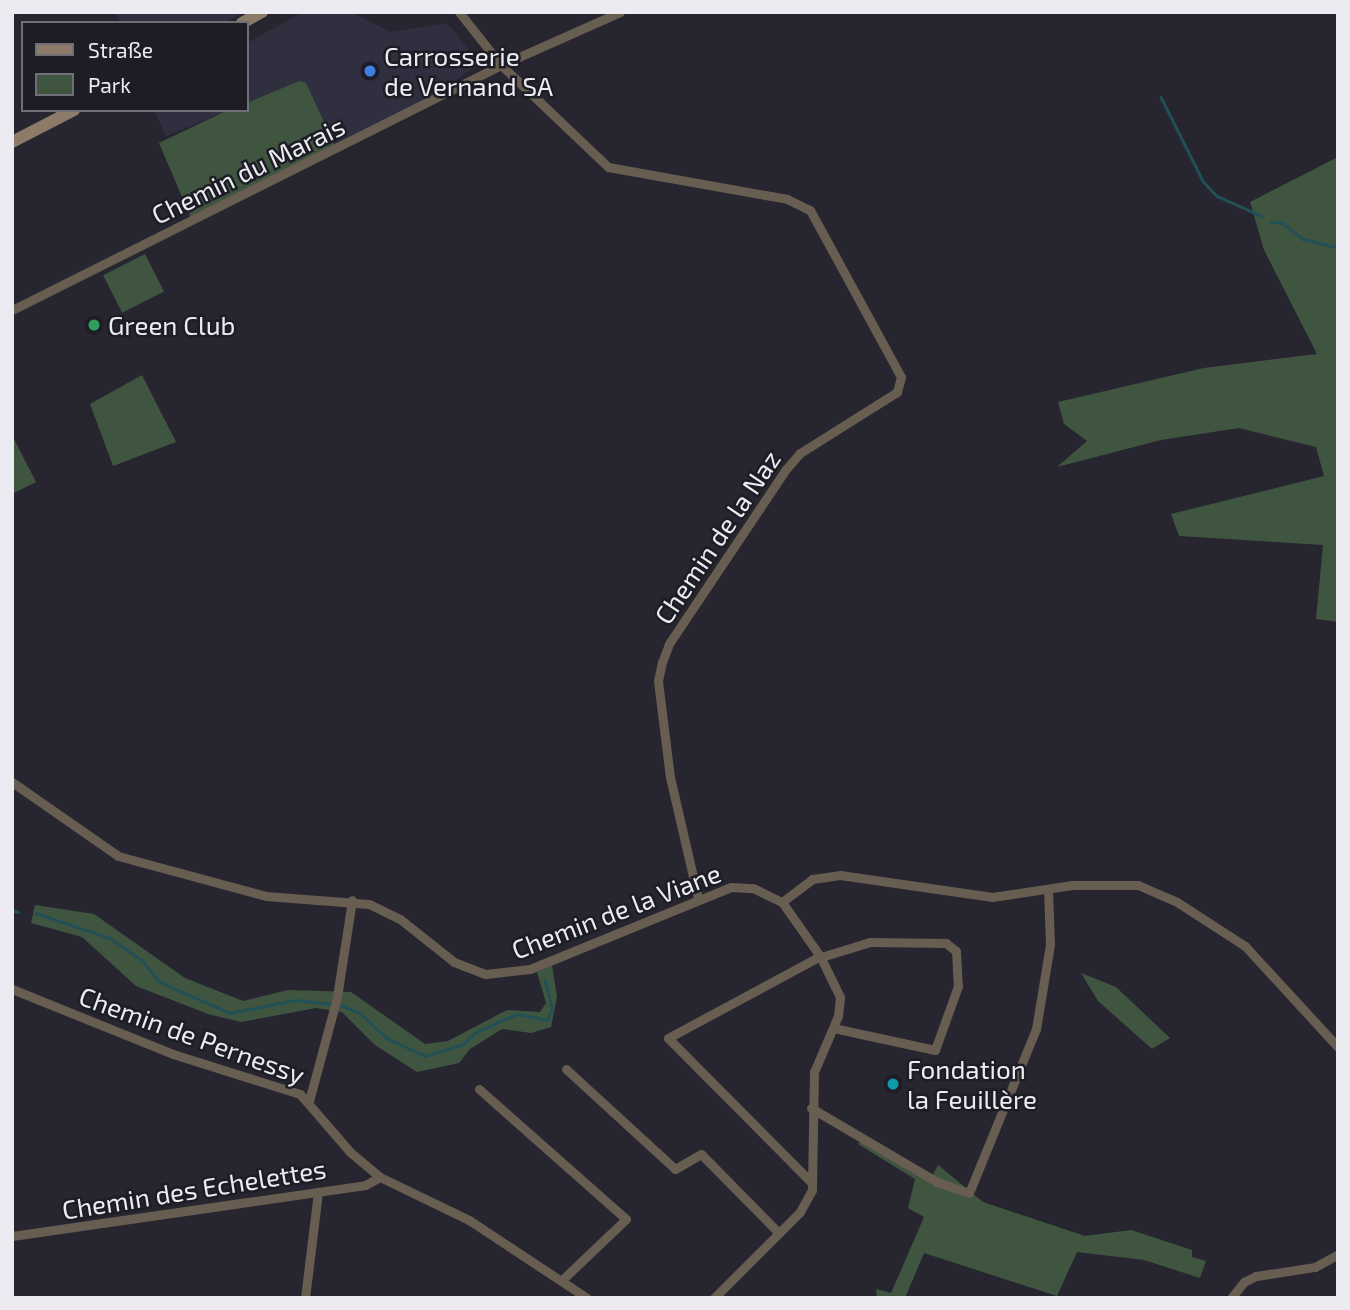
<!DOCTYPE html>
<html>
<head>
<meta charset="utf-8">
<style>
  body { margin:0 }
  #map { position:relative; width:1350px; height:1310px; overflow:hidden; background:#272630; font-family:"Exo 2",sans-serif }
  div>[style] { position:absolute }
  [style*='--x'] { left:calc(var(--x)*1px); top:calc(var(--y)*1px); width:calc(var(--w)*1px); rotate:calc(var(--a)*1deg) }
  .built>* { inset:0; background:#302f3f }
  .green>* { inset:0; background:#3f5540; transform-origin:0 0 }
  .stream>* { height:2.5px; margin:-1.25px; padding:0 1.25px; transform-origin:1.25px; border-radius:1.25px; background:#225057 }
  .street>* { height:9px; margin:-4.5px; padding:0 4.5px; transform-origin:4.5px; border-radius:4.5px; background:#685d51 }
  .secondary>* { height:12px; margin:-6px; padding:0 6px; transform-origin:6px; border-radius:6px; background:#8c7b68 }
  .dots>* { width:19px; height:19px; translate:-50% -50%; box-sizing:border-box; border:4px solid #1d1d26; border-radius:50% }
  span { translate:-50% -50%; white-space:nowrap; text-align:center; line-height:1.15; -webkit-text-stroke:5px #1d1d26; paint-order:stroke }
  .poi-label { font-size:26px; color:#ecebf2 }
  .left { translate:0 -50%; text-align:left }
  .street-label { font-size:26px; color:#ecebf2 }
  .frame { position:absolute; inset:0; border:14px solid #ecebf2; pointer-events:none }
  .legend { position:absolute; left:21px; top:21px; width:228px; height:91px; box-sizing:border-box; background:#1d1d26; border:2px solid #706f78; margin:0; padding:9px 12px; list-style:none; font-size:21px; color:#ecebf2 }
  .legend li { display:flex; align-items:center; gap:14px; height:35px }
  .legend b { width:35px; border:2px solid #706f78 }
</style>
</head>
<body>
<div id="map">
  <div class="built">
    <div style="clip-path:polygon(116px 12px,244px 12px,224px 23px,121px 23px)"></div>
    <div style="clip-path:polygon(303px 12px,352px 13px,391px 32px,447px 23px,480px 63px,429px 99px,335px 146px,299px 81px,247px 103px,247px 43px)"></div>
    <div style="clip-path:polygon(154px 110px,228px 110px,166px 136px)"></div>
  </div>
  <div class="green">
    <div style="clip-path:polygon(299px 81px,306px 83px,335px 146px,191px 218px,159px 143px,228px 110px,247px 110px,247px 103px)"></div>
    <div style="clip-path:polygon(1338px 157px,1338px 622px,1316px 619px,1323px 545px,1179px 536px,1171px 514px,1324px 476px,1316px 447px,1239px 428px,1161px 440px,1057px 467px,1087px 441px,1064px 424px,1058px 402px,1204px 368px,1317px 354px,1264px 250px,1250px 202px)"></div>
    <div style="left:145px;top:254px;width:42px;height:47px;rotate:63deg"></div>
    <div style="clip-path:polygon(142px 375px,176px 442px,113px 466px,90px 404px)"></div>
    <div style="clip-path:polygon(12px 435px,36px 482px,12px 494px)"></div>
    <div style="clip-path:polygon(35px 905px,94px 914px,185px 978px,243px 1001px,288px 990px,351px 992px,425px 1044px,448px 1041px,507px 1010px,540px 1012px,546px 1003px,537px 972px,552px 965px,557px 997px,551px 1027px,531px 1033px,502px 1029px,470px 1049px,459px 1063px,417px 1072px,375px 1045px,342px 1012px,316px 1008px,241px 1022px,208px 1014px,136px 986px,82px 937px,31px 923px)"></div>
    <div style="clip-path:polygon(1081px 973px,1116px 987px,1170px 1038px,1152px 1049px,1098px 1001px)"></div>
    <div style="clip-path:polygon(865px 1135px,933px 1175px,938px 1165px,983px 1202px,1085px 1236px,1131px 1230px,1192px 1250px,1192px 1257px,1206px 1261px,1200px 1278px,1144px 1260px,1077px 1252px,1057px 1296px,924px 1253px,905px 1298px,877px 1298px,876px 1289px,891px 1293px,924px 1217px,908px 1208px,915px 1179px,858px 1144px)"></div>
  </div>
  <div class="stream">
    <div style="--x:1161;--y:97;--w:94;--a:63.4"></div>
    <div style="--x:1203;--y:181;--w:21;--a:47"></div>
    <div style="--x:1217;--y:196;--w:49;--a:24"></div>
    <div style="--x:1271;--y:222;--w:12;--a:5"></div>
    <div style="--x:1283;--y:223;--w:26;--a:39"></div>
    <div style="--x:1303;--y:239;--w:36;--a:14"></div>
    <div style="--x:12;--y:910;--w:6;--a:18"></div>
    <div style="--x:36;--y:913;--w:78;--a:18.7"></div>
    <div style="--x:110;--y:938;--w:39;--a:35"></div>
    <div style="--x:142;--y:960;--w:28;--a:51"></div>
    <div style="--x:160;--y:982;--w:77;--a:23.9"></div>
    <div style="--x:230;--y:1013;--w:66;--a:-11.3"></div>
    <div style="--x:295;--y:1000;--w:37;--a:6"></div>
    <div style="--x:338;--y:1004;--w:24;--a:22"></div>
    <div style="--x:360;--y:1013;--w:37;--a:43"></div>
    <div style="--x:387;--y:1038;--w:42;--a:25.3"></div>
    <div style="--x:425;--y:1056;--w:39;--a:-17"></div>
    <div style="--x:462;--y:1045;--w:19;--a:-43"></div>
    <div style="--x:476;--y:1032;--w:45;--a:-23.7"></div>
    <div style="--x:517;--y:1014;--w:31;--a:11"></div>
    <div style="--x:547;--y:1020;--w:13;--a:-67"></div>
    <div style="--x:552;--y:1008;--w:28;--a:-105"></div>
  </div>
  <div class="street">
    <div style="--x:459;--y:12;--w:68;--a:51.6"></div>
    <div style="--x:501;--y:65;--w:148;--a:43.6"></div>
    <div style="--x:608;--y:167;--w:182;--a:10.1"></div>
    <div style="--x:787;--y:199;--w:25;--a:26"></div>
    <div style="--x:810;--y:210;--w:190;--a:61.4"></div>
    <div style="--x:901;--y:377;--w:16;--a:105"></div>
    <div style="--x:897;--y:392;--w:115;--a:147.8"></div>
    <div style="--x:800;--y:453;--w:21;--a:131"></div>
    <div style="--x:786;--y:469;--w:211;--a:123.8"></div>
    <div style="--x:669;--y:644;--w:19;--a:111"></div>
    <div style="--x:662;--y:662;--w:19;--a:102"></div>
    <div style="--x:658;--y:681;--w:97;--a:82.9"></div>
    <div style="--x:670;--y:777;--w:124;--a:77"></div>
    <div style="--x:12;--y:310;--w:547;--a:-26.61"></div>
    <div style="--x:501;--y:65;--w:130;--a:-24"></div>
    <div style="--x:12;--y:782;--w:129;--a:34.9"></div>
    <div style="--x:118;--y:856;--w:153;--a:15.1"></div>
    <div style="--x:266;--y:896;--w:103;--a:4.4"></div>
    <div style="--x:369;--y:904;--w:34;--a:26"></div>
    <div style="--x:400;--y:919;--w:69;--a:38.5"></div>
    <div style="--x:454;--y:962;--w:34;--a:21"></div>
    <div style="--x:486;--y:974;--w:44;--a:-6.5"></div>
    <div style="--x:530;--y:969;--w:217;--a:-22.2"></div>
    <div style="--x:731;--y:887;--w:22;--a:3"></div>
    <div style="--x:753;--y:888;--w:32;--a:26"></div>
    <div style="--x:782;--y:902;--w:66;--a:54.9"></div>
    <div style="--x:820;--y:956;--w:46;--a:64"></div>
    <div style="--x:840;--y:997;--w:19;--a:96"></div>
    <div style="--x:838;--y:1016;--w:61;--a:113.2"></div>
    <div style="--x:814;--y:1072;--w:118;--a:91"></div>
    <div style="--x:812;--y:1190;--w:25;--a:119"></div>
    <div style="--x:800;--y:1212;--w:122;--a:135"></div>
    <div style="--x:782;--y:902;--w:38;--a:-37"></div>
    <div style="--x:812;--y:879;--w:28;--a:-8"></div>
    <div style="--x:840;--y:875;--w:154;--a:8.2"></div>
    <div style="--x:992;--y:897;--w:81;--a:-8.5"></div>
    <div style="--x:1072;--y:885;--w:66;--a:0"></div>
    <div style="--x:1138;--y:885;--w:43;--a:23.6"></div>
    <div style="--x:1177;--y:902;--w:81;--a:32.9"></div>
    <div style="--x:1245;--y:946;--w:137;--a:47.4"></div>
    <div style="--x:821;--y:957;--w:51;--a:-17"></div>
    <div style="--x:870;--y:942;--w:76;--a:0.8"></div>
    <div style="--x:946;--y:943;--w:13;--a:39"></div>
    <div style="--x:956;--y:951;--w:35;--a:87"></div>
    <div style="--x:958;--y:986;--w:68;--a:109.8"></div>
    <div style="--x:935;--y:1050;--w:104;--a:-167.8"></div>
    <div style="--x:12;--y:989;--w:174;--a:22"></div>
    <div style="--x:173;--y:1054;--w:133;--a:17.5"></div>
    <div style="--x:300;--y:1094;--w:77;--a:49.2"></div>
    <div style="--x:350;--y:1152;--w:39;--a:40"></div>
    <div style="--x:380;--y:1177;--w:99;--a:25.8"></div>
    <div style="--x:469;--y:1220;--w:141;--a:33.5"></div>
    <div style="--x:566;--y:1069;--w:148;--a:42.5"></div>
    <div style="--x:675;--y:1169;--w:30;--a:-30"></div>
    <div style="--x:701;--y:1154;--w:111;--a:45.4"></div>
    <div style="--x:479;--y:1089;--w:196;--a:41.5"></div>
    <div style="--x:626;--y:1219;--w:88;--a:136.4"></div>
    <div style="--x:309;--y:1101;--w:108;--a:-74.9"></div>
    <div style="--x:337;--y:997;--w:98;--a:-81.2"></div>
    <div style="--x:811;--y:1108;--w:146;--a:30.4"></div>
    <div style="--x:937;--y:1182;--w:34;--a:19"></div>
    <div style="--x:969;--y:1193;--w:177;--a:-67.8"></div>
    <div style="--x:1036;--y:1029;--w:86;--a:-80.6"></div>
    <div style="--x:1050;--y:944;--w:54;--a:-92.1"></div>
    <div style="--x:812;--y:1183;--w:204;--a:-134.8"></div>
    <div style="--x:668;--y:1038;--w:173;--a:-28.3"></div>
    <div style="--x:12;--y:1236;--w:357;--a:-8.2"></div>
    <div style="--x:365;--y:1185;--w:17;--a:-28"></div>
    <div style="--x:305;--y:1298;--w:107;--a:-83"></div>
    <div style="--x:1231;--y:1298;--w:21;--a:-51"></div>
    <div style="--x:1244;--y:1282;--w:13;--a:-27"></div>
    <div style="--x:1256;--y:1276;--w:60;--a:-8.7"></div>
    <div style="--x:1315;--y:1267;--w:26;--a:-29"></div>
  </div>
  <div class="secondary">
    <div style="--x:242;--y:23;--w:23;--a:-29"></div>
    <div style="--x:12;--y:142;--w:70;--a:-27.3"></div>
  </div>
  <div class="dots">
    <div style="left:370px;top:71px;background:#3f7fe0"></div>
    <div style="left:94px;top:325px;background:#2e9e5b"></div>
    <div style="left:893px;top:1084px;background:#0f9aa8"></div>
  </div>
  <div class="poi-label">
    <span class="left" style="left:384px;top:71px">Carrosserie<br>de Vernand SA</span>
    <span class="left" style="left:108px;top:325px">Green Club</span>
    <span class="left" style="left:907px;top:1084px">Fondation<br>la Feuillère</span>
  </div>
  <div class="street-label">
    <span style="left:248px;top:170px;rotate:-26deg">Chemin du Marais</span>
    <span style="left:717px;top:537px;rotate:-56deg">Chemin de la Naz</span>
    <span style="left:616px;top:911px;rotate:-21deg">Chemin de la Viane</span>
    <span style="left:192px;top:1035px;rotate:20deg">Chemin de Pernessy</span>
    <span style="left:194px;top:1189px;rotate:-9deg">Chemin des Echelettes</span>
  </div>
  <div class="frame"></div>
  <ul class="legend">
  <li><b style="height:9px;background:#8c7b68"></b>Straße</li>
  <li><b style="height:19px;background:#3f5540"></b>Park</li>
  </ul>
</div>
</body>
</html>
